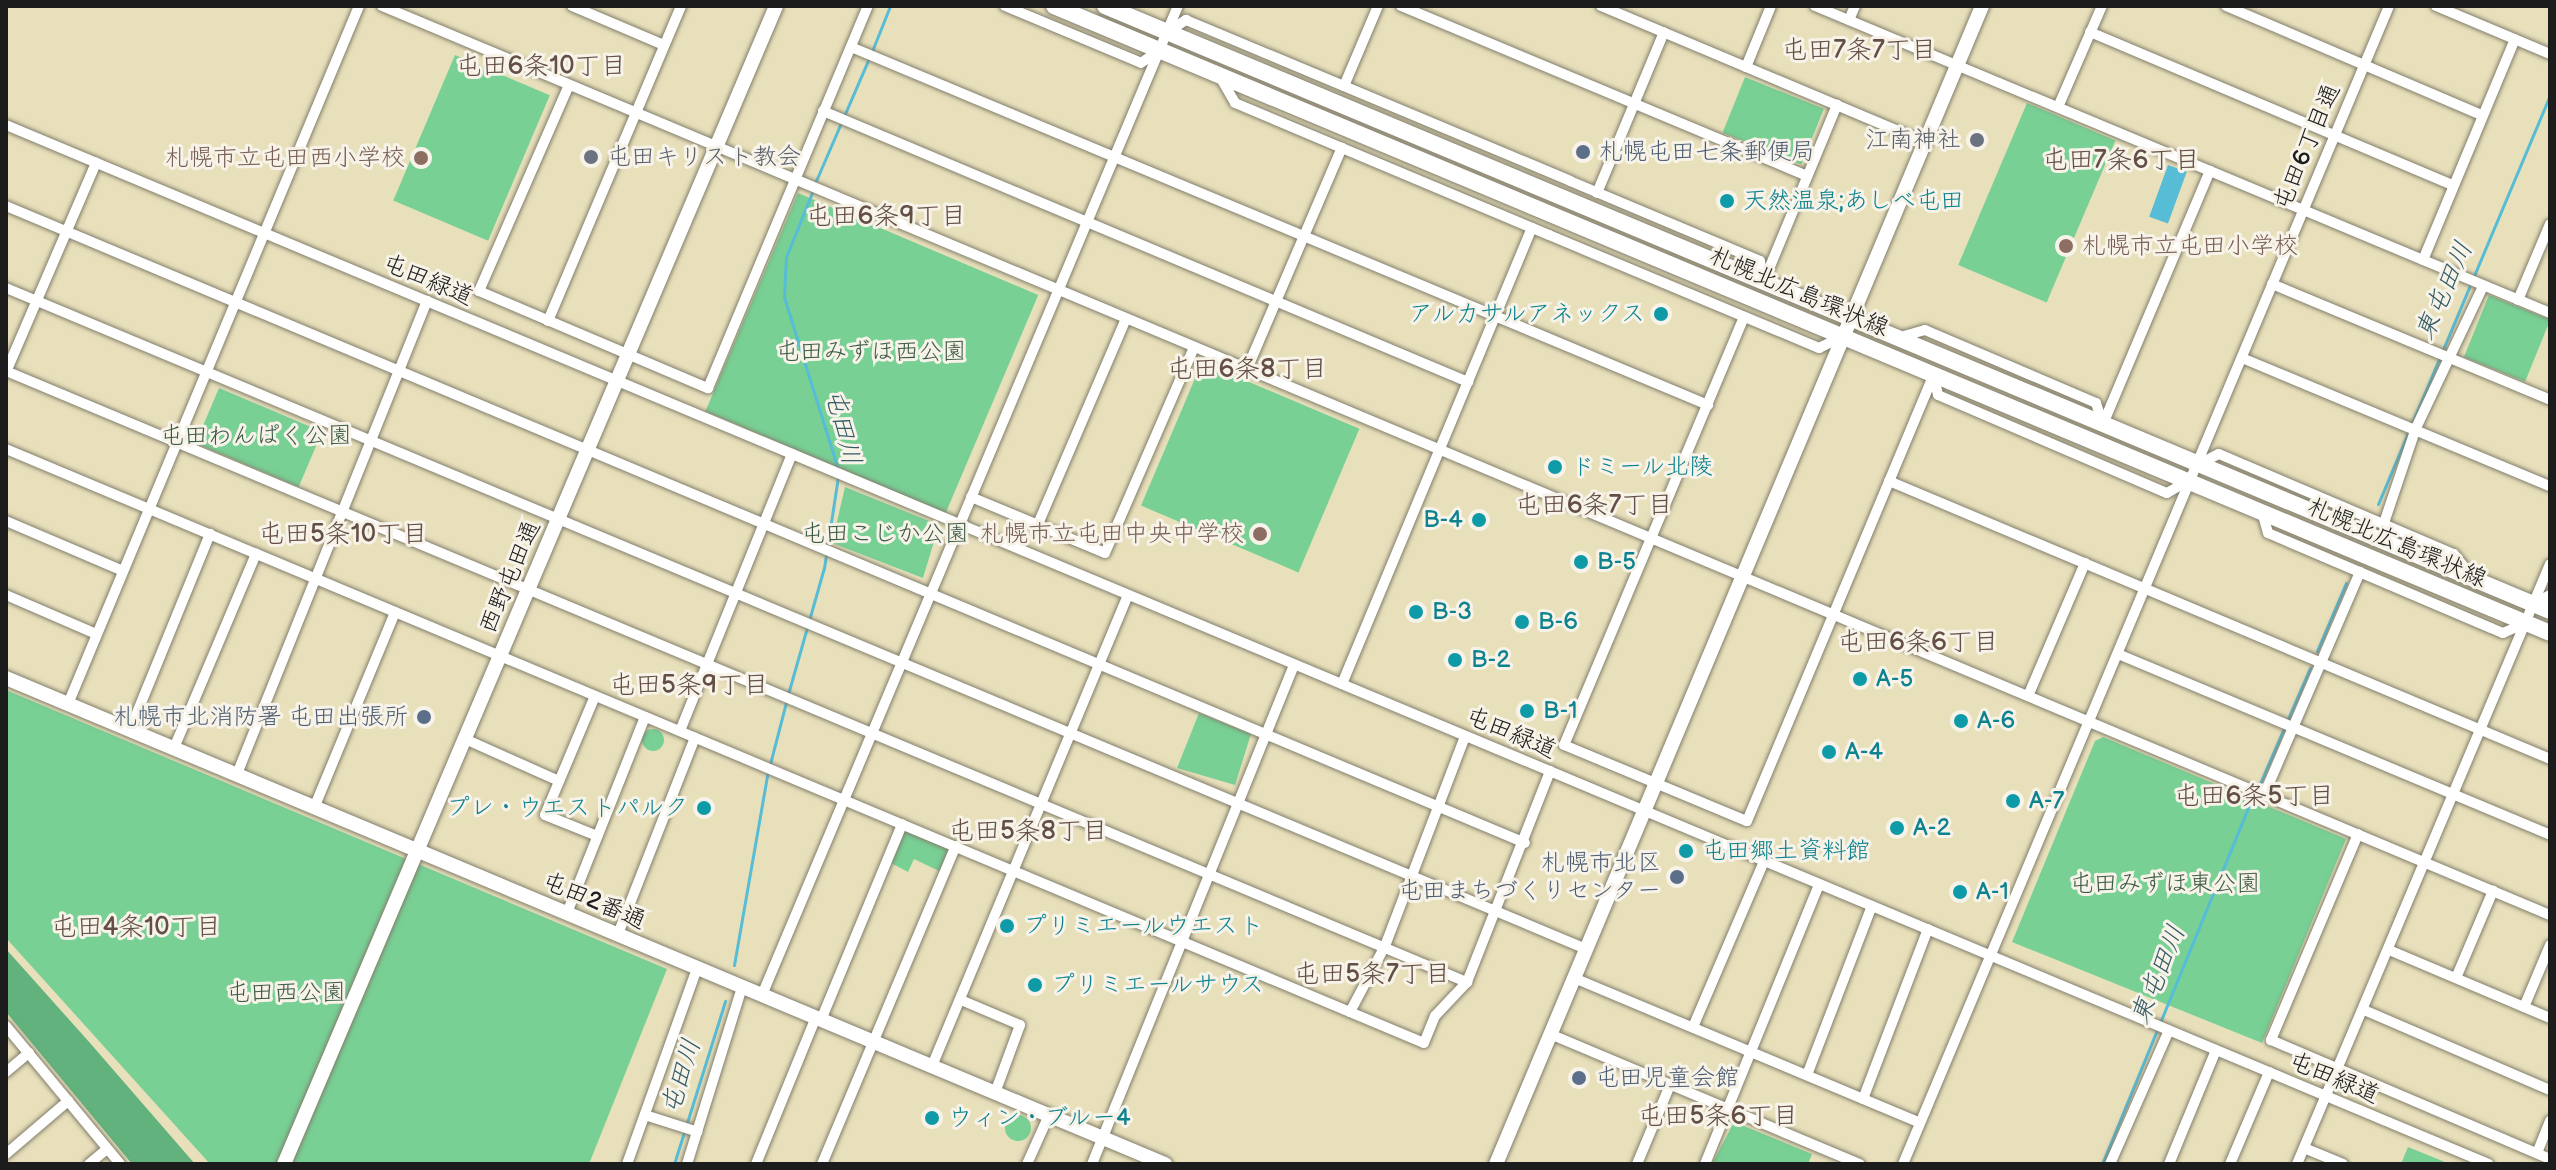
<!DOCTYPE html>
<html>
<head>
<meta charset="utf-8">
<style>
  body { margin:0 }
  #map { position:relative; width:2556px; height:1170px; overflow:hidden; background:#e8e0bb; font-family:"Balsamiq Sans","Klee One",sans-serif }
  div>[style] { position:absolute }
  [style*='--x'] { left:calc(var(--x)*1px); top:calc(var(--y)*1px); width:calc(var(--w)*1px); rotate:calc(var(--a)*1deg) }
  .green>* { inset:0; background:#78d095; transform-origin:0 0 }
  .round { border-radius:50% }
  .forest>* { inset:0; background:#62b27e }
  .water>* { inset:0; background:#57bcd5; transform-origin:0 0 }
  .stream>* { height:3px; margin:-1.5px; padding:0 1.5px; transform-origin:1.5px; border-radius:1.5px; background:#57bcd5 }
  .roads { filter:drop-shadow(0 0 2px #827e6c) drop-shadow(0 0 2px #827e6c) }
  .street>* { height:10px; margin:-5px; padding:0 5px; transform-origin:5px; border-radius:5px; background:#fff }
  .secondary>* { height:14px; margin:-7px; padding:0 7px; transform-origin:7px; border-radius:7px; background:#fff }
  .primary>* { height:16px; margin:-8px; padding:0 8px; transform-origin:8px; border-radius:8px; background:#fff }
  .dots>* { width:22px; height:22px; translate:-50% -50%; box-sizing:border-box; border:4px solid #f7f3e8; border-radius:50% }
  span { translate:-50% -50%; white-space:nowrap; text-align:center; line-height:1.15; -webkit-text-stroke:6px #f7f3e8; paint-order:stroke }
  .worship-label { font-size:24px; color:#5b616d }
  .right { translate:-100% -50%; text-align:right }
  .left { translate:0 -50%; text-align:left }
  .street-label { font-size:24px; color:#1c1c1c }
  .service-label { font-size:24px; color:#4e5e75 }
  .education-label { font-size:24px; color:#785e54 }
  .culture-label { font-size:24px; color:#0d838f }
  .park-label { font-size:24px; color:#3c5b46 }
  .neighbourhood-label { font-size:26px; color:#644f46 }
  .water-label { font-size:26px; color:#345c66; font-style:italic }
  .frame { position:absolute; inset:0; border:8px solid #1c1c1c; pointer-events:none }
</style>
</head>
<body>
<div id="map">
  <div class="green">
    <div style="left:455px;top:55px;width:103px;height:158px;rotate:23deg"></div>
    <div style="left:1745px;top:77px;width:85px;height:60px;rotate:22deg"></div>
    <div style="left:2027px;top:103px;width:96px;height:176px;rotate:23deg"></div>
    <div style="left:798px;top:193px;width:261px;height:237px;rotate:23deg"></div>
    <div style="left:2489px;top:295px;width:66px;height:67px;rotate:22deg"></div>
    <div style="left:1202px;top:362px;width:171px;height:156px;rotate:23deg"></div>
    <div style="left:219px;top:388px;width:112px;height:60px;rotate:23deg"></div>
    <div style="clip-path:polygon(845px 487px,939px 525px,923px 578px,832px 543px)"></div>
    <div style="clip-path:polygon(6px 690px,667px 969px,589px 1164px,210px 1164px,6px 938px)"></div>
    <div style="clip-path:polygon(1199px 713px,1251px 734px,1235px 785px,1177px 768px)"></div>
    <div class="round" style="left:642px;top:729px;width:22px;height:22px"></div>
    <div style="clip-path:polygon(2103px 737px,2346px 839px,2262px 1043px,2012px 942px,2095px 741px)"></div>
    <div style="clip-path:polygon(907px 827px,952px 848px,941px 872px,914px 859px,908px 872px,891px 863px)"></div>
    <div class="round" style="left:1005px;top:1115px;width:26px;height:26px"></div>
    <div style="clip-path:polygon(1734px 1122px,1812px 1154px,1808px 1164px,1712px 1164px)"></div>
    <div style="clip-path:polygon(2408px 1147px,2450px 1164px,2401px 1164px)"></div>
  </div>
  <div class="forest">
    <div style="clip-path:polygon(6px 949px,90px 1043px,195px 1164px,132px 1164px,6px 1012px)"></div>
  </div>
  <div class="water">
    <div style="left:2168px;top:165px;width:20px;height:55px;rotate:20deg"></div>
  </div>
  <div class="stream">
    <div style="--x:872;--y:51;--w:48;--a:-68.2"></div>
    <div style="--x:815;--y:183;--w:136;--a:-66.6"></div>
    <div style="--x:813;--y:190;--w:72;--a:111.9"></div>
    <div style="--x:786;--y:257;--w:40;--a:92.9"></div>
    <div style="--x:784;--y:297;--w:180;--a:72.6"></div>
    <div style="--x:2378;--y:504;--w:445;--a:-67.2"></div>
    <div style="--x:2317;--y:651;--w:74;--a:-66.9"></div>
    <div style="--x:788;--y:694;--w:131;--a:-74.1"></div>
    <div style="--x:824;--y:568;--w:93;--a:-81.3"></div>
    <div style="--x:770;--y:764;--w:64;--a:-75.5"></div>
    <div style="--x:2258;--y:788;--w:131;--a:-66.6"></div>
    <div style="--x:734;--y:965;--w:197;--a:-80.1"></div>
    <div style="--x:674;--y:1164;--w:171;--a:-72.6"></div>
    <div style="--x:2102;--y:1164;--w:400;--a:-67.7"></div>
  </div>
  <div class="roads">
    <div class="street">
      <div style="--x:382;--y:6;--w:2351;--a:22.75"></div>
      <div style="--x:572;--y:6;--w:100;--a:23"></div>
      <div style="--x:1005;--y:6;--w:147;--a:22.7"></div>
      <div style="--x:1141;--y:63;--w:21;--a:-35"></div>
      <div style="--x:1401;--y:6;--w:440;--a:22.7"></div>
      <div style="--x:1601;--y:6;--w:351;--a:22.8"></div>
      <div style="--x:1815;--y:6;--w:797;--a:22.67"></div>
      <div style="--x:2226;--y:6;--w:278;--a:23.1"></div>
      <div style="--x:2436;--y:6;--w:124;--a:22.8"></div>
      <div style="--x:1849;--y:20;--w:15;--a:-67"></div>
      <div style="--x:1168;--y:32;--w:22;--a:-34"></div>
      <div style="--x:1186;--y:20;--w:416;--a:22.7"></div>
      <div style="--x:1570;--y:181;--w:206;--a:22.8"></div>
      <div style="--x:1760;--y:261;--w:21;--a:82"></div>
      <div style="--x:2090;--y:32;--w:393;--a:22.9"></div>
      <div style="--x:851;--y:47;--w:929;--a:22.67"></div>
      <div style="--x:1746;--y:67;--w:66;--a:-67.7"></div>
      <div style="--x:1219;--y:75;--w:32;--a:60"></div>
      <div style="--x:1235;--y:103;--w:341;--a:22.8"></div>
      <div style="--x:1549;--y:235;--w:293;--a:22.7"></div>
      <div style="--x:1819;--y:348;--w:25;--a:-26"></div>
      <div style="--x:569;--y:85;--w:225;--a:113.6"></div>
      <div style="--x:479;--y:291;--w:249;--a:23"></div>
      <div style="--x:708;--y:388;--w:414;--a:-67.3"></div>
      <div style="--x:1344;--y:86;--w:87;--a:-67"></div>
      <div style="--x:2058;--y:107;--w:110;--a:-66.5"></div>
      <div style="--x:823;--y:111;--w:700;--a:22.79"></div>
      <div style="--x:6;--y:125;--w:2691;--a:22.71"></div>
      <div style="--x:1597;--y:193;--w:174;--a:-67.4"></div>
      <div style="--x:6;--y:206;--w:1647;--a:22.75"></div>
      <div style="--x:2423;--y:260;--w:239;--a:-67.4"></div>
      <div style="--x:1764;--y:281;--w:191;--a:-67.5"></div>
      <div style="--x:2272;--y:284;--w:301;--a:22.6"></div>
      <div style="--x:6;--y:288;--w:1713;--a:22.7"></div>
      <div style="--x:2518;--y:300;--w:82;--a:-67.2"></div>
      <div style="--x:1744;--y:317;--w:464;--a:112.8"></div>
      <div style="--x:1564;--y:745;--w:198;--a:22.6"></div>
      <div style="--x:1747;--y:821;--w:484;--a:-67.3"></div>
      <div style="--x:548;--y:321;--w:342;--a:-67.1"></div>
      <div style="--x:1897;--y:338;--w:29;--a:-16"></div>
      <div style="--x:1925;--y:330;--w:186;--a:23.1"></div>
      <div style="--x:2096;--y:403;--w:22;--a:72"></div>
      <div style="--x:2242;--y:358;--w:334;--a:22.6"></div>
      <div style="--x:1247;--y:369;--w:241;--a:-66.8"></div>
      <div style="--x:6;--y:371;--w:1584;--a:22.7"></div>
      <div style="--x:6;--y:372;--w:228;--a:-66.7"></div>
      <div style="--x:1934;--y:375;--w:20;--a:79"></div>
      <div style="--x:1938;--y:395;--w:249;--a:23.2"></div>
      <div style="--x:2167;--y:493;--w:24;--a:-30"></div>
      <div style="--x:2103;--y:424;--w:275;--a:-67.1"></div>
      <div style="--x:6;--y:449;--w:1537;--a:22.73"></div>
      <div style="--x:1424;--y:1043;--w:29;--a:-68"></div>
      <div style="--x:1435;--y:1016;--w:47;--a:-46.7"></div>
      <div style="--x:1467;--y:982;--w:227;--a:-68.5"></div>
      <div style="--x:2199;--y:464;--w:22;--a:-27"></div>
      <div style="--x:2219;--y:454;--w:255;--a:23.1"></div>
      <div style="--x:2454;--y:554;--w:28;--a:52"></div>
      <div style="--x:1889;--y:481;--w:717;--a:22.81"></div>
      <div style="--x:971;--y:497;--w:145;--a:22.7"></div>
      <div style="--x:1105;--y:553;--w:224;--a:-66.6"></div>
      <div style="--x:2262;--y:512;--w:22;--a:74"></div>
      <div style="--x:2268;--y:533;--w:242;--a:23.1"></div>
      <div style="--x:2491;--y:628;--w:13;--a:23"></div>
      <div style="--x:2503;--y:633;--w:24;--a:-24"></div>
      <div style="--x:6;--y:521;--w:127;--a:23.1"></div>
      <div style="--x:2384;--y:523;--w:100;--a:-71.4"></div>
      <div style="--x:2416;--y:428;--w:157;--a:-64.7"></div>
      <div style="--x:1038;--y:524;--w:223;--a:-66.8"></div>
      <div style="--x:6;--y:595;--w:98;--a:23.4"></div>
      <div style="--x:2533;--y:604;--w:19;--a:-28"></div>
      <div style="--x:2118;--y:654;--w:468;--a:22.7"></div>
      <div style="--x:1342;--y:684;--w:494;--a:-67.4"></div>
      <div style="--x:595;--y:696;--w:129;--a:112.8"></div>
      <div style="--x:545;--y:815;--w:56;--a:22"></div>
      <div style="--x:2028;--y:696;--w:145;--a:-66.8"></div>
      <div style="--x:68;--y:704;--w:756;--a:-67.37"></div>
      <div style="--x:130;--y:730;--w:212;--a:-67.8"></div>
      <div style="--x:680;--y:731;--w:299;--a:-68"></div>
      <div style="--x:465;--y:739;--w:103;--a:24.1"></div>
      <div style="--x:174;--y:748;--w:211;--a:-67.1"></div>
      <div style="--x:237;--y:774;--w:510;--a:-68.12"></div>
      <div style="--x:2264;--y:795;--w:243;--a:-66.7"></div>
      <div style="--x:314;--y:808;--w:212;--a:-67.5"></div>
      <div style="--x:2358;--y:834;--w:224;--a:112.9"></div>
      <div style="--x:2271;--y:1040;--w:303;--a:23.1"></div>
      <div style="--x:567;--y:913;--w:211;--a:-68.3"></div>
      <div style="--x:618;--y:934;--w:211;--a:-68.6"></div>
      <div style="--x:2389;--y:950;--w:175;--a:22.9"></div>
      <div style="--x:1574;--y:978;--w:374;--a:22.7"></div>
      <div style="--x:2456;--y:978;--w:95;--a:-67"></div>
      <div style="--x:762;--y:995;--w:1073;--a:-67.19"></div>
      <div style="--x:961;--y:1000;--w:64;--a:23"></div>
      <div style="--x:1020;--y:1025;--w:72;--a:110.2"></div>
      <div style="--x:2524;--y:1007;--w:67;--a:-67.2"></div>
      <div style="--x:2364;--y:1010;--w:202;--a:23.3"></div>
      <div style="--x:1350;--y:1012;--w:75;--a:-62.1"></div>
      <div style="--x:1385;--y:946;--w:225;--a:-69.1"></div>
      <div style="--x:821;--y:1020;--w:212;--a:-67.5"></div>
      <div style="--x:6;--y:1026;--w:179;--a:50.4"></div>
      <div style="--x:1693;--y:1027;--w:181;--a:-66.8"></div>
      <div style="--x:1550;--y:1034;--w:336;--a:22.8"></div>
      <div style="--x:932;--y:1066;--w:510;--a:-67.41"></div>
      <div style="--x:6;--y:1072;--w:30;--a:-40"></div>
      <div style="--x:1807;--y:1075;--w:181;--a:-69"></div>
      <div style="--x:1863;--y:1099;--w:182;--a:-69.1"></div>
      <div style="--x:648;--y:1116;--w:52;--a:17.7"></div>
      <div style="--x:2304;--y:1148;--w:42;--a:22.3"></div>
      <div style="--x:2537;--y:1153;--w:35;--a:-68"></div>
      <div style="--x:6;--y:1154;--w:82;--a:-40.5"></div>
      <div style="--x:89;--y:1164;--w:23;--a:-40"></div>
      <div style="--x:627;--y:1164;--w:208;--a:-70.3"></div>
      <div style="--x:687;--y:1164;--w:185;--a:-72.7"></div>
      <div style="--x:756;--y:1164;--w:159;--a:-67.8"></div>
      <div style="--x:822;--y:1164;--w:345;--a:-67.2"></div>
      <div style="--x:1027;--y:1164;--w:54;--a:-65.8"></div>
      <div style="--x:1092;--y:1164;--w:538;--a:-67.96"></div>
      <div style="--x:1637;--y:1164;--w:86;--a:-67.3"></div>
      <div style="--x:1705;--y:1164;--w:302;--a:-67.8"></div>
      <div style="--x:1903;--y:1164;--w:1256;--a:-67.23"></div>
      <div style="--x:2110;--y:1164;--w:146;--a:-66.2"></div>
      <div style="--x:2169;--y:1164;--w:123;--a:-67.6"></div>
      <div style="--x:2230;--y:1164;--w:100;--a:-67"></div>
      <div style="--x:2297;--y:1164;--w:651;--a:-67.14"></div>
    </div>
    <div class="secondary">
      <div style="--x:6;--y:678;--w:1257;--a:22.75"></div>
      <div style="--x:284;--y:1164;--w:1258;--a:-66.98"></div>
      <div style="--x:1496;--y:1164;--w:1256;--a:-67.23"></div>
    </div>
    <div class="primary">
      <div style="--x:1054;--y:6;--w:1622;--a:22.74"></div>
      <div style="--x:1105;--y:6;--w:1567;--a:22.72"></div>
    </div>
  </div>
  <div class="dots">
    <div style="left:1977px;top:140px;background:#6b7280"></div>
    <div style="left:1583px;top:152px;background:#5c6f8a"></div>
    <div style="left:591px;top:157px;background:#6b7280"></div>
    <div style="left:421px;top:158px;background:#8d6e63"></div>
    <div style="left:1727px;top:201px;background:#0f9aa8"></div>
    <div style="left:2066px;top:246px;background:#8d6e63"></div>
    <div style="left:1661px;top:314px;background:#0f9aa8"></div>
    <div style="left:1555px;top:467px;background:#0f9aa8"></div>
    <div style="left:1479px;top:520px;background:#0f9aa8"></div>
    <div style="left:1260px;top:534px;background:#8d6e63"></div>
    <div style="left:1581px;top:562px;background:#0f9aa8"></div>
    <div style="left:1416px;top:612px;background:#0f9aa8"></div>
    <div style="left:1522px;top:622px;background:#0f9aa8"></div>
    <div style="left:1455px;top:660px;background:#0f9aa8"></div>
    <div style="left:1860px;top:679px;background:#0f9aa8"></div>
    <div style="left:1527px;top:711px;background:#0f9aa8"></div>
    <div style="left:424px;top:717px;background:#5c6f8a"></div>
    <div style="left:1961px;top:721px;background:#0f9aa8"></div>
    <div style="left:1829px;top:752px;background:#0f9aa8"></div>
    <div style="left:2013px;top:801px;background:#0f9aa8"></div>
    <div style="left:704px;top:808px;background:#0f9aa8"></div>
    <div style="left:1897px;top:828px;background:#0f9aa8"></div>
    <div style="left:1686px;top:851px;background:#0f9aa8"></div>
    <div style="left:1677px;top:877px;background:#5c6f8a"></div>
    <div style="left:1960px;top:892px;background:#0f9aa8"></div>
    <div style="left:1007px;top:926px;background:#0f9aa8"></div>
    <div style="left:1035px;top:985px;background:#0f9aa8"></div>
    <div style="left:1579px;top:1078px;background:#5c6f8a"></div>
    <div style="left:932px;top:1118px;background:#0f9aa8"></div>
  </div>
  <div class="worship-label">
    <span class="right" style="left:1961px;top:140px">江南神社</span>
    <span class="left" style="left:607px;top:157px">屯田キリスト教会</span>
  </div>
  <div class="street-label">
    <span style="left:2307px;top:147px;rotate:-67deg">屯田6丁目通</span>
    <span style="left:428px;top:280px;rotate:23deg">屯田緑道</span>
    <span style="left:1799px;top:292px;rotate:23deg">札幌北広島環状線</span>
    <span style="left:2397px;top:543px;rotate:23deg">札幌北広島環状線</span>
    <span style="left:510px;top:577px;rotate:-67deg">西野屯田通</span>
    <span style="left:1511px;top:733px;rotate:23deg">屯田緑道</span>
    <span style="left:594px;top:901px;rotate:23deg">屯田2番通</span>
    <span style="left:2334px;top:1078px;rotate:23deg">屯田緑道</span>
  </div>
  <div class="service-label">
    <span class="left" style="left:1599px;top:152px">札幌屯田七条郵便局</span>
    <span class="right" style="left:408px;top:717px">札幌市北消防署 屯田出張所</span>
    <span class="right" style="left:1661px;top:877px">札幌市北区<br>屯田まちづくりセンター</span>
    <span class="left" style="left:1595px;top:1078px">屯田児童会館</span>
  </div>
  <div class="education-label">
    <span class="right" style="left:405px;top:158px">札幌市立屯田西小学校</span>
    <span class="left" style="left:2082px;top:246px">札幌市立屯田小学校</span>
    <span class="right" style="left:1244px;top:534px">札幌市立屯田中央中学校</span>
  </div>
  <div class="culture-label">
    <span class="left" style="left:1743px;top:201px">天然温泉;あしべ屯田</span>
    <span class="right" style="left:1645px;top:314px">アルカサルアネックス</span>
    <span class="left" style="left:1571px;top:467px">ドミール北陵</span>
    <span class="right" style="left:1463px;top:520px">B-4</span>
    <span class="left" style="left:1597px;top:562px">B-5</span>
    <span class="left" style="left:1432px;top:612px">B-3</span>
    <span class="left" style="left:1538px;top:622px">B-6</span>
    <span class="left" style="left:1471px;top:660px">B-2</span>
    <span class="left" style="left:1876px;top:679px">A-5</span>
    <span class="left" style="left:1543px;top:711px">B-1</span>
    <span class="left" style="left:1977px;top:721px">A-6</span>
    <span class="left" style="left:1845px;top:752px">A-4</span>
    <span class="left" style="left:2029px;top:801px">A-7</span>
    <span class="right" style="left:688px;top:808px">プレ・ウエストパルク</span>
    <span class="left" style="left:1913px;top:828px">A-2</span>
    <span class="left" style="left:1702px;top:851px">屯田郷土資料館</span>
    <span class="left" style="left:1976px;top:892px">A-1</span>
    <span class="left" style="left:1023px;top:926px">プリミエールウエスト</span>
    <span class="left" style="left:1051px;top:985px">プリミエールサウス</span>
    <span class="left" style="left:948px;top:1118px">ウィン・ブルー4</span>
  </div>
  <div class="park-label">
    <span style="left:871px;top:352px">屯田みずほ西公園</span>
    <span style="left:256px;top:436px">屯田わんぱく公園</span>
    <span style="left:885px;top:534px">屯田こじか公園</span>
    <span style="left:2165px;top:884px">屯田みずほ東公園</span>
    <span style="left:286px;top:993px">屯田西公園</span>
  </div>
  <div class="neighbourhood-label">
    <span style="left:1859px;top:51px">屯田7条7丁目</span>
    <span style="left:541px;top:67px">屯田6条10丁目</span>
    <span style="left:2121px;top:161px">屯田7条6丁目</span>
    <span style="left:886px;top:217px">屯田6条9丁目</span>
    <span style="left:1247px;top:370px">屯田6条8丁目</span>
    <span style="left:1594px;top:506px">屯田6条7丁目</span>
    <span style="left:343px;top:535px">屯田5条10丁目</span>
    <span style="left:1918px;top:643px">屯田6条6丁目</span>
    <span style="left:689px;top:686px">屯田5条9丁目</span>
    <span style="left:2254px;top:797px">屯田6条5丁目</span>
    <span style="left:1028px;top:832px">屯田5条8丁目</span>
    <span style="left:136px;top:928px">屯田4条10丁目</span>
    <span style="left:1372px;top:975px">屯田5条7丁目</span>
    <span style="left:1718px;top:1117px">屯田5条6丁目</span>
  </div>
  <div class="water-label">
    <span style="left:2445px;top:291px;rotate:-66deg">東屯田川</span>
    <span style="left:842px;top:427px;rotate:76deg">屯田川</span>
    <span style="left:2159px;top:975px;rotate:-68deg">東屯田川</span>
    <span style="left:682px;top:1077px;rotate:-73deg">屯田川</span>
  </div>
  <div class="frame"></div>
</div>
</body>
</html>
